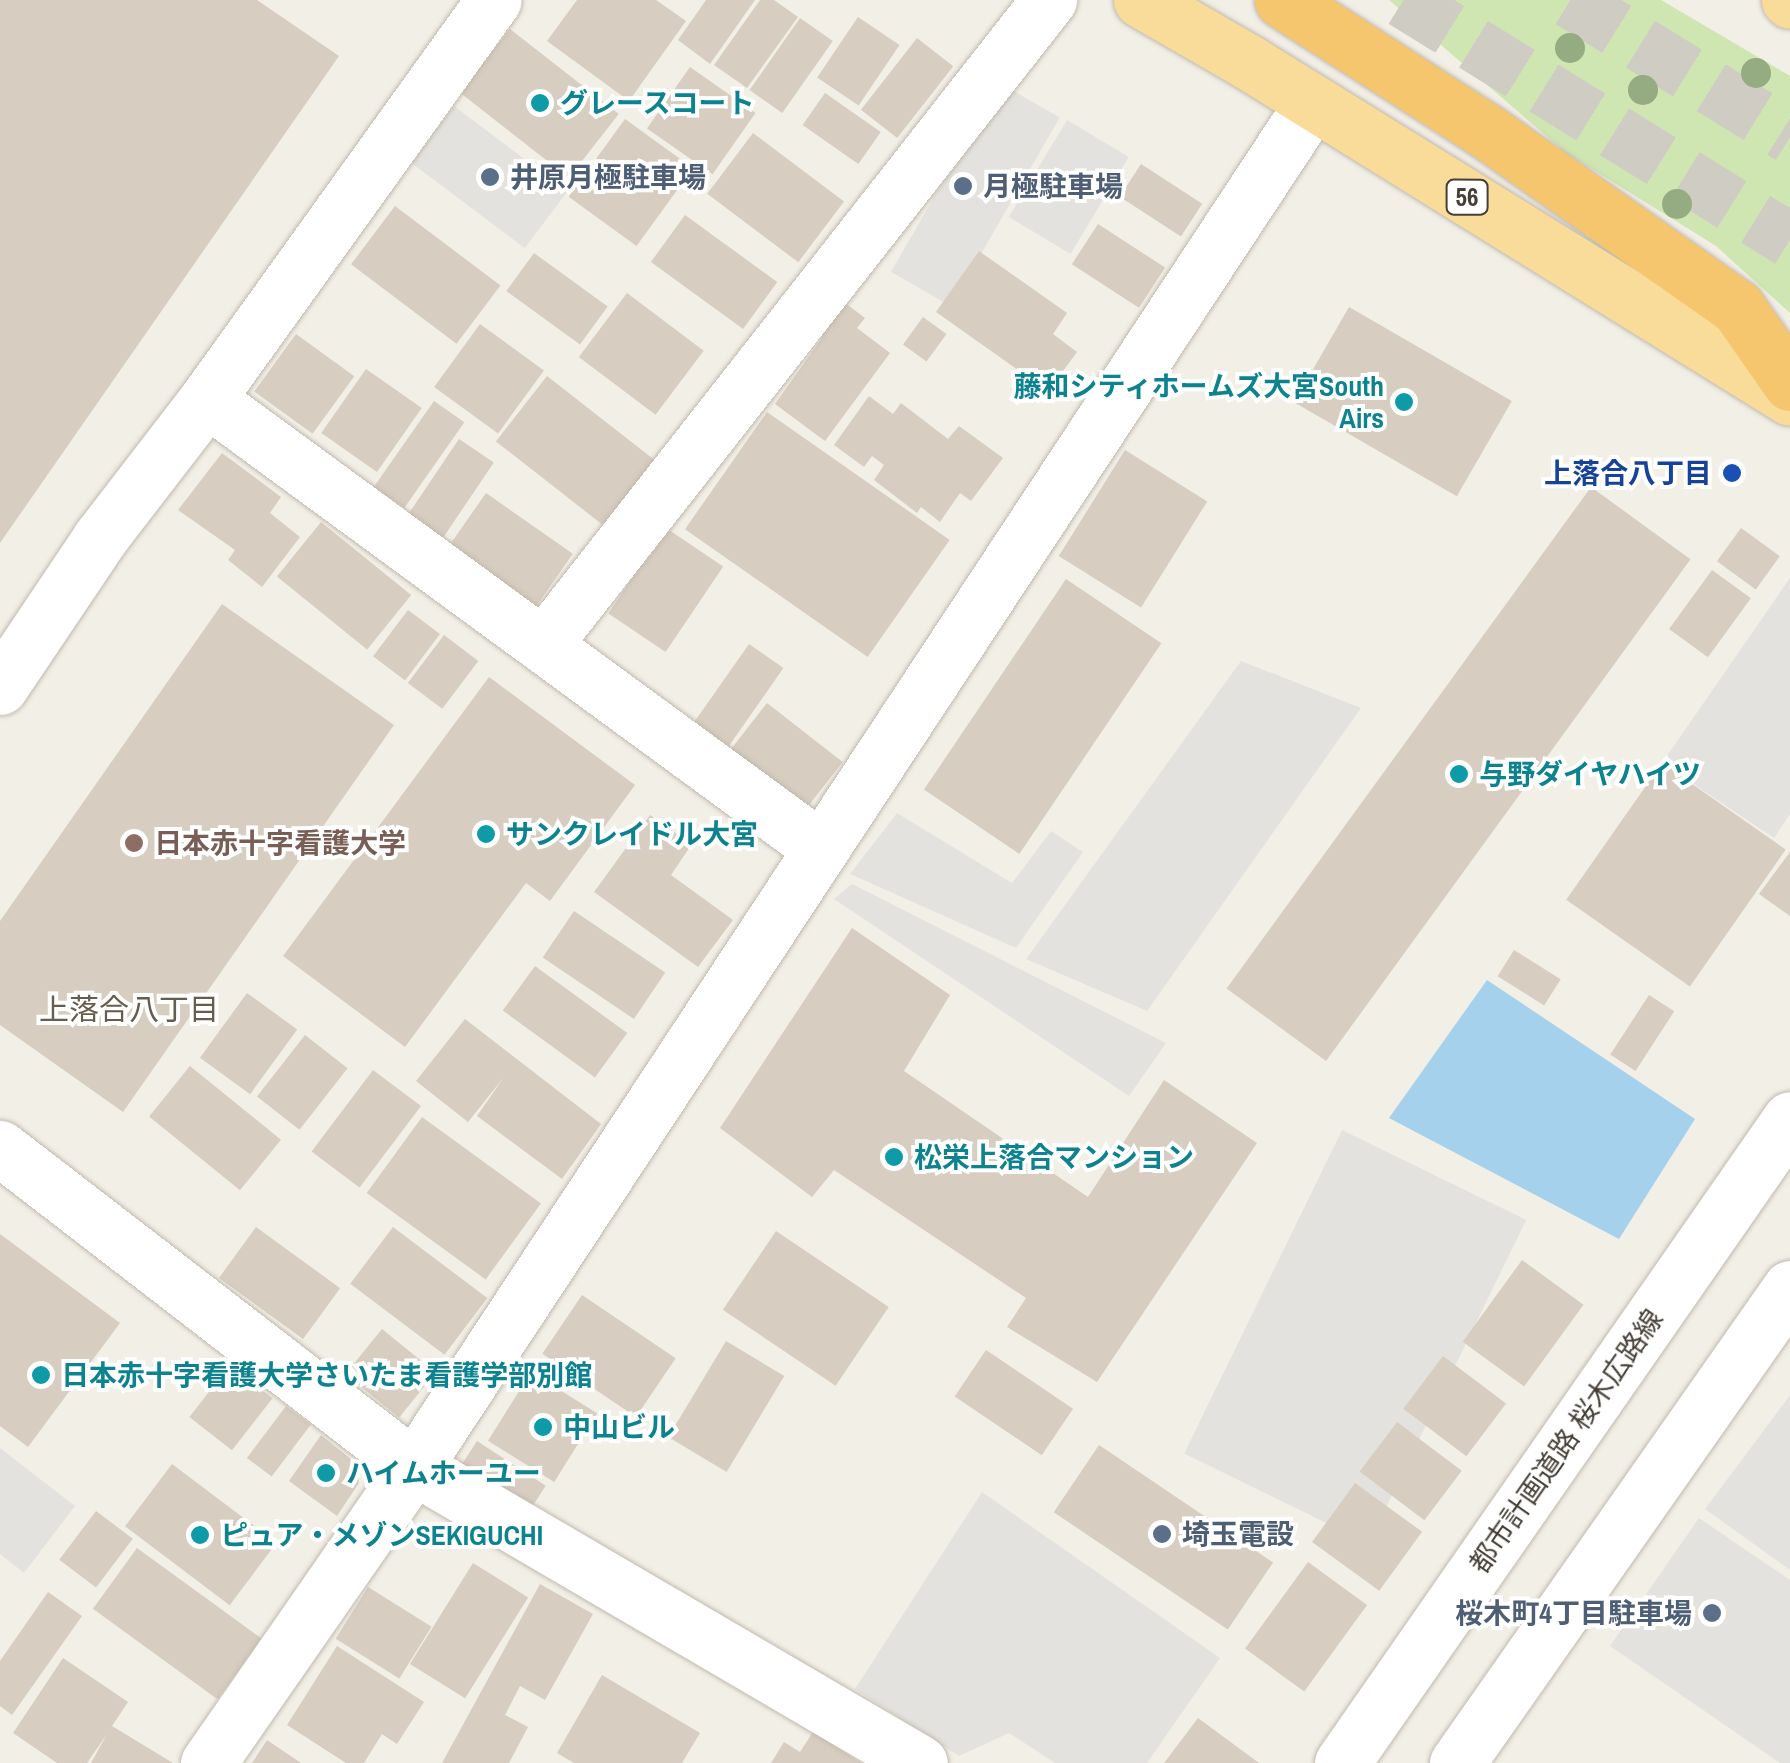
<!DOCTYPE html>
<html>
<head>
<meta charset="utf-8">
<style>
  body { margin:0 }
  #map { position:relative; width:1790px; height:1763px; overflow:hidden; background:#f2efe7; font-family:"Archivo Narrow","Noto Sans JP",sans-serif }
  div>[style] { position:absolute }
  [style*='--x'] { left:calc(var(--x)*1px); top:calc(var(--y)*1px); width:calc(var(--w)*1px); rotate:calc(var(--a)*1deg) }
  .green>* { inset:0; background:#cfe5b2 }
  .parking>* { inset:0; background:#e4e2df; transform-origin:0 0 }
  .water>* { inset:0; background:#a6d1ec }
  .building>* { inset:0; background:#d7cdc0; transform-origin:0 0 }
  .highway-tunnel>* { height:55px; margin-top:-27.5px; transform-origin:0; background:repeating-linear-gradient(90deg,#cfccc4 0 55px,transparent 0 83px) }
  .roads { filter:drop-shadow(0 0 2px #c0b9ad) drop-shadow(0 0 2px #c0b9ad) }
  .minor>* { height:55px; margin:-27.5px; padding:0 27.5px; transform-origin:27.5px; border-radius:27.5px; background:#fff }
  .major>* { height:55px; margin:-27.5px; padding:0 27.5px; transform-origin:27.5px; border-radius:27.5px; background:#f9dc9a }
  .highway>* { height:55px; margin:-27.5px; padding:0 27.5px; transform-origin:27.5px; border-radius:27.5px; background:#f6c66e }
  .trees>* { width:30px; height:30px; margin:-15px; border-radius:50%; background:#95ab81 }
  .dots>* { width:28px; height:28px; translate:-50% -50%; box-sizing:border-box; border:5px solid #fff; border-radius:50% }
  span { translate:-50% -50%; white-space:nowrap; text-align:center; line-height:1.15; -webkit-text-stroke:8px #fff; paint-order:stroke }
  .shield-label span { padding:2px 8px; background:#fff; border:2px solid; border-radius:8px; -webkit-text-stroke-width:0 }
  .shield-label { font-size:25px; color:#453f36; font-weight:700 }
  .culture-label { font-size:28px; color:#0d838f; font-weight:700 }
  .left { translate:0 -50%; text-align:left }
  .right { translate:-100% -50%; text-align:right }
  .service-label { font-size:28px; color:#4e5e75; font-weight:700 }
  .transit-label { font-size:28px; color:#164399; font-weight:700 }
  .education-label { font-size:28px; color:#785e54; font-weight:700 }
  .street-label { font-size:28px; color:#453f36 }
  .neighbourhood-label { font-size:30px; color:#675d4e }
</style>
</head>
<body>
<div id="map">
  <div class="green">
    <div style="clip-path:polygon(1389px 0,1661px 0,1790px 76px,1790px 313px,1716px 246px,1566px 153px)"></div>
  </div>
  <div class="parking">
    <div style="left:1000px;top:83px;width:69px;height:218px;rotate:30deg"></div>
    <div style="left:454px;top:106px;width:142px;height:71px;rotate:37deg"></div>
    <div style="left:1067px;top:120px;width:72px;height:113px;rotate:31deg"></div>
    <div style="clip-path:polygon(1790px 578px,1790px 814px,1774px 838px,1662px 763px)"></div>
    <div style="clip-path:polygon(1241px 661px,1361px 708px,1147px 1011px,1026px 959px)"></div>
    <div style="clip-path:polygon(897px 813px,1012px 883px,1051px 831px,1083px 852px,1016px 948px,850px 874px)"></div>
    <div style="clip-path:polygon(852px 884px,1166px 1043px,1129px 1096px,834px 899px)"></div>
    <div style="left:1342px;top:1130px;width:205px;height:360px;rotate:26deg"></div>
    <div style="clip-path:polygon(1790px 1395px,1790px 1570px,1705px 1509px)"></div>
    <div style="clip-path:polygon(0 1448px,75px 1506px,24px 1573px,0 1554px)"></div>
    <div style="clip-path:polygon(982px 1492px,1220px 1658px,1147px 1763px,1055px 1763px,1009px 1733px,959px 1756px,855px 1689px)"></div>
    <div style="clip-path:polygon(1699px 1518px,1790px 1580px,1790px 1763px,1780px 1763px,1610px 1646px)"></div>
  </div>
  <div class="water">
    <div style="clip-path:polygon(1487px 980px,1695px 1119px,1619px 1239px,1389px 1118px)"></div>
  </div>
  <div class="building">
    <div style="clip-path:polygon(0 0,257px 0,339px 56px,0 543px)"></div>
    <div style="clip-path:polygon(577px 0,656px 0,686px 21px,629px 101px,547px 41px)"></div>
    <div style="clip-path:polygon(706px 0,755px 0,710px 64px,678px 40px)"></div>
    <div style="clip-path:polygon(760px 0,774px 0,798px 17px,747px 88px,714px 65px)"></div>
    <div style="left:858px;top:17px;width:50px;height:73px;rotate:34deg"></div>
    <div style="left:800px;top:18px;width:40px;height:88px;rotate:35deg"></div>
    <div style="left:510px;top:29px;width:138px;height:81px;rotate:38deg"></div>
    <div style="left:917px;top:38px;width:46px;height:91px;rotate:38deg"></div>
    <div style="left:690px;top:67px;width:80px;height:75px;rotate:35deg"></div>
    <div style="left:825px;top:93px;width:68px;height:39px;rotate:35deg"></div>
    <div style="left:625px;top:119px;width:84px;height:96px;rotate:36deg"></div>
    <div style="left:753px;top:133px;width:114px;height:76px;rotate:37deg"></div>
    <div style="left:1141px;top:164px;width:73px;height:39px;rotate:33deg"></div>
    <div style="left:395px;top:206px;width:132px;height:73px;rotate:37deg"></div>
    <div style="left:685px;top:215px;width:114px;height:58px;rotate:36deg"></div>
    <div style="left:1098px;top:224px;width:80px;height:48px;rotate:33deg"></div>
    <div style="clip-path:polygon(979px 251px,1067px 313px,1053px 334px,1077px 352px,1052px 386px,1028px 370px,1025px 375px,936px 312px)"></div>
    <div style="left:534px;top:253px;width:91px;height:47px;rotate:36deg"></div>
    <div style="left:627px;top:293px;width:96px;height:80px;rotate:37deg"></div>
    <div style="clip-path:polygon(836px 296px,865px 318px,857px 328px,890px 353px,825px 441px,775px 404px,822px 338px,811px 329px)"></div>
    <div style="left:1349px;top:307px;width:188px;height:110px;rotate:30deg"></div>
    <div style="left:923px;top:317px;width:29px;height:34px;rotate:36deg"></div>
    <div style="left:480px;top:324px;width:79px;height:78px;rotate:36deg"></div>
    <div style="left:296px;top:334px;width:72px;height:71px;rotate:36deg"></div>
    <div style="left:366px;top:369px;width:68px;height:78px;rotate:35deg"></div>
    <div style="left:547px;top:376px;width:143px;height:83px;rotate:38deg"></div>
    <div style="clip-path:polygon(869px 396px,893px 414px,901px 403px,948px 439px,959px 426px,1003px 458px,971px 501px,960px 493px,940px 522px,921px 507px,917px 513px,874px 480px,884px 465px,872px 456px,864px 467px,834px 445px)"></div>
    <div style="left:434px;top:401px;width:37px;height:105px;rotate:35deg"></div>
    <div style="left:767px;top:412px;width:223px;height:143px;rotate:35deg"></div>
    <div style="left:459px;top:439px;width:42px;height:97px;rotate:34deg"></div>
    <div style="left:1125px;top:450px;width:97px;height:125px;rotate:32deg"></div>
    <div style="clip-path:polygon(222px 453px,281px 497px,270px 513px,300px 537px,262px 587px,228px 560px,235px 550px,178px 510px)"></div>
    <div style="left:1591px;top:487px;width:123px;height:620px;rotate:36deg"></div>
    <div style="left:486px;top:493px;width:106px;height:67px;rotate:35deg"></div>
    <div style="left:321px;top:522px;width:116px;height:70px;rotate:39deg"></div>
    <div style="left:666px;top:528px;width:69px;height:103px;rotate:34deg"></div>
    <div style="left:1741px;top:528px;width:48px;height:41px;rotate:36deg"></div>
    <div style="left:1712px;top:570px;width:48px;height:73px;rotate:36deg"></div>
    <div style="left:1066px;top:579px;width:115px;height:254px;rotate:34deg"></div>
    <div style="clip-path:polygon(222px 604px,394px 725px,123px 1112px,0 1025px,0 921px)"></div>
    <div style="left:408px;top:610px;width:40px;height:58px;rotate:37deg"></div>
    <div style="left:444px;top:635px;width:43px;height:60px;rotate:37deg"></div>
    <div style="left:749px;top:644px;width:42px;height:103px;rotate:35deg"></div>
    <div style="clip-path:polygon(489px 677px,635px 785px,550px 901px,526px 883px,405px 1047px,283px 956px)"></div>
    <div style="left:767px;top:703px;width:96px;height:65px;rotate:38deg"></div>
    <div style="left:1662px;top:763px;width:151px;height:167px;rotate:35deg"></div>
    <div style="clip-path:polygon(650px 815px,692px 844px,671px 875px,733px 920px,698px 967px,594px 892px)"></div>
    <div style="clip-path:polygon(1790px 852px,1790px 916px,1759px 894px)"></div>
    <div style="left:574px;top:911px;width:110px;height:56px;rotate:34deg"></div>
    <div style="clip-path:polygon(852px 928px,950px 995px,904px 1071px,1088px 1197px,1164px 1080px,1257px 1143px,1097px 1382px,1007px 1327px,1026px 1298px,834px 1170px,812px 1197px,720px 1128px)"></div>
    <div style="left:1514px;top:950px;width:55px;height:31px;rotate:32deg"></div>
    <div style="left:535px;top:966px;width:114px;height:55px;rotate:36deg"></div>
    <div style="left:247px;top:993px;width:62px;height:80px;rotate:36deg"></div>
    <div style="left:1649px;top:995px;width:30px;height:71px;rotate:33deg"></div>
    <div style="clip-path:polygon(465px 1019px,601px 1124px,562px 1179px,477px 1116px,504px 1077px,468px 1122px,416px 1081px)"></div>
    <div style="left:305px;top:1035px;width:54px;height:78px;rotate:38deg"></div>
    <div style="left:190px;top:1066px;width:117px;height:65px;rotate:39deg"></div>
    <div style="left:373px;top:1070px;width:60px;height:102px;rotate:37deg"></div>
    <div style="left:422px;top:1117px;width:147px;height:94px;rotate:36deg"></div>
    <div style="left:256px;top:1227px;width:104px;height:63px;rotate:36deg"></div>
    <div style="left:393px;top:1227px;width:118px;height:71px;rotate:37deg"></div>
    <div style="left:776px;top:1231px;width:136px;height:95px;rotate:34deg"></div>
    <div style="clip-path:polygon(0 1234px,120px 1323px,28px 1447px,0 1426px)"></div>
    <div style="left:1522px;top:1260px;width:76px;height:101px;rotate:36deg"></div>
    <div style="left:582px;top:1295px;width:113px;height:71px;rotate:34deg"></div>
    <div style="left:382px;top:1329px;width:69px;height:58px;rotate:39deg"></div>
    <div style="left:726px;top:1341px;width:68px;height:112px;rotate:31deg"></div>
    <div style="left:986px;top:1350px;width:105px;height:56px;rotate:34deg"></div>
    <div style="left:1443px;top:1356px;width:79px;height:66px;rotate:37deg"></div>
    <div style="left:230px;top:1365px;width:54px;height:66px;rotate:38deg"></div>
    <div style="left:531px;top:1372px;width:78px;height:81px;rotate:32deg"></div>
    <div style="left:286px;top:1406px;width:31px;height:65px;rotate:37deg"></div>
    <div style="left:1397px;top:1422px;width:81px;height:62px;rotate:37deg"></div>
    <div style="clip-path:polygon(321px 1435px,357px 1464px,359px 1483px,337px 1516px,289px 1481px)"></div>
    <div style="left:477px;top:1441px;width:82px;height:30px;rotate:33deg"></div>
    <div style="left:1099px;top:1445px;width:210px;height:81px;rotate:34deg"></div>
    <div style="left:172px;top:1464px;width:131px;height:78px;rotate:37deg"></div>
    <div style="left:1355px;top:1483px;width:83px;height:73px;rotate:36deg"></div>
    <div style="left:96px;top:1511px;width:46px;height:61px;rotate:37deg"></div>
    <div style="left:137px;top:1548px;width:154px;height:75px;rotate:36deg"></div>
    <div style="left:1308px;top:1562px;width:73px;height:107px;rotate:36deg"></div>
    <div style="left:473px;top:1563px;width:65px;height:119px;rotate:32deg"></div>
    <div style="clip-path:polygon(540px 1584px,593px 1614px,545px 1700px,520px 1686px,505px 1715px,528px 1727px,509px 1763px,442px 1763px)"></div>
    <div style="left:368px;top:1587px;width:75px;height:61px;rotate:32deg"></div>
    <div style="clip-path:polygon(48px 1592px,82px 1616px,12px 1715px,0 1706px,0 1661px)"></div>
    <div style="clip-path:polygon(337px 1646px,424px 1702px,397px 1744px,382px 1734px,364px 1763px,346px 1763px,287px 1725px)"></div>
    <div style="clip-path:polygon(63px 1658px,128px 1702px,112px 1726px,173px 1763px,91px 1763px,107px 1734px,87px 1763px,57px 1763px,13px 1733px)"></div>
    <div style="clip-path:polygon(602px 1675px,700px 1733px,682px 1763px,574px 1763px,557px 1753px)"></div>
    <div style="clip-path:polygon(1198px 1718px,1259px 1763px,1164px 1763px)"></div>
    <div style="clip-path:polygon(813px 1732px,861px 1763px,771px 1763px,784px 1742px,800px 1752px)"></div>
    <div style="clip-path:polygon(267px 1740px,301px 1763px,252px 1763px)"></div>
  </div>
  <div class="highway-tunnel">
    <div style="--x:1403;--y:0;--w:455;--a:31.8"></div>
    <div style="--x:1570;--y:0;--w:259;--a:31.7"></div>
  </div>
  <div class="roads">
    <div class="minor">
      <div style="--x:207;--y:399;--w:758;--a:36.21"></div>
      <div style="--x:543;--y:645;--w:820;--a:-51.89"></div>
      <div style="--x:0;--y:687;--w:179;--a:-56.1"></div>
      <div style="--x:100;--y:538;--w:175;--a:-52.4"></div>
      <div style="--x:207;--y:399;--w:491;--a:-54.3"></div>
      <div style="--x:0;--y:1148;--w:523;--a:37.62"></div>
      <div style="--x:414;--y:1467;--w:586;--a:30.33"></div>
      <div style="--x:208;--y:1763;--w:361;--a:-55.2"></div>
      <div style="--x:414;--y:1467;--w:1634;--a:-56.63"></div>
      <div style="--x:1342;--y:1763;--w:784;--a:-55.18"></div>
      <div style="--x:1457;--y:1763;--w:580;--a:-54.97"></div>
    </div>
    <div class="major">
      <div style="--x:1141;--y:0;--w:126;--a:30"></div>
      <div style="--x:1250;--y:63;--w:635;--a:31.81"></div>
      <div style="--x:1789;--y:0;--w:1;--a:45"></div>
    </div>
    <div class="highway">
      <div style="--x:1282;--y:0;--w:246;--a:32.7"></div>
      <div style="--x:1489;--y:133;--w:303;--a:35.1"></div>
      <div style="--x:1737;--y:307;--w:93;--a:55.1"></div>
    </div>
  </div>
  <div class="trees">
    <div style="left:1570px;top:48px"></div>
    <div style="left:1756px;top:73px"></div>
    <div style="left:1643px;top:90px"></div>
    <div style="left:1677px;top:204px"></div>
  </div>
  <div class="dots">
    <div style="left:540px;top:103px;background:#0f9aa8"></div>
    <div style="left:490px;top:177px;background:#5c6f8a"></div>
    <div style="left:963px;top:186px;background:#5c6f8a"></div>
    <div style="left:1404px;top:402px;background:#0f9aa8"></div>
    <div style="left:1732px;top:473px;background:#1a4fb4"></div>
    <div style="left:1459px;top:774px;background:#0f9aa8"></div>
    <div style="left:486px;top:834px;background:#0f9aa8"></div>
    <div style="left:134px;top:843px;background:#8d6e63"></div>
    <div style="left:894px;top:1157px;background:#0f9aa8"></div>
    <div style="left:41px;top:1375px;background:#0f9aa8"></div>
    <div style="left:543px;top:1427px;background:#0f9aa8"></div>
    <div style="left:326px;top:1473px;background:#0f9aa8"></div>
    <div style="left:1162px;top:1534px;background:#5c6f8a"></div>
    <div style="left:200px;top:1535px;background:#0f9aa8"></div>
    <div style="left:1712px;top:1613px;background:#5c6f8a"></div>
  </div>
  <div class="shield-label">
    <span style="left:1467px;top:197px">56</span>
  </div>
  <div class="culture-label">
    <span class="left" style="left:560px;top:103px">グレースコート</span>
    <span class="right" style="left:1384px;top:402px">藤和シティホームズ大宮South<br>Airs</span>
    <span class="left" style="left:1479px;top:774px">与野ダイヤハイツ</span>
    <span class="left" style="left:506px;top:834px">サンクレイドル大宮</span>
    <span class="left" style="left:914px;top:1157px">松栄上落合マンション</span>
    <span class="left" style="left:61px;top:1375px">日本赤十字看護大学さいたま看護学部別館</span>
    <span class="left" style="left:563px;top:1427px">中山ビル</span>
    <span class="left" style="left:346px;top:1473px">ハイムホーユー</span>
    <span class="left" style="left:220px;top:1535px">ピュア・メゾンSEKIGUCHI</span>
  </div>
  <div class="service-label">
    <span class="left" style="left:510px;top:177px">井原月極駐車場</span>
    <span class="left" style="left:983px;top:186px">月極駐車場</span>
    <span class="left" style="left:1182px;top:1534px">埼玉電設</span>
    <span class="right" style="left:1692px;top:1613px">桜木町4丁目駐車場</span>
  </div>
  <div class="transit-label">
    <span class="right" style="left:1712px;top:473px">上落合八丁目</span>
  </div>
  <div class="education-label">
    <span class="left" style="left:154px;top:843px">日本赤十字看護大学</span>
  </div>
  <div class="street-label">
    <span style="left:1566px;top:1441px;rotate:-55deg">都市計画道路 桜木広路線</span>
  </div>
  <div class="neighbourhood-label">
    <span style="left:129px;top:1009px">上落合八丁目</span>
  </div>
</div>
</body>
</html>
